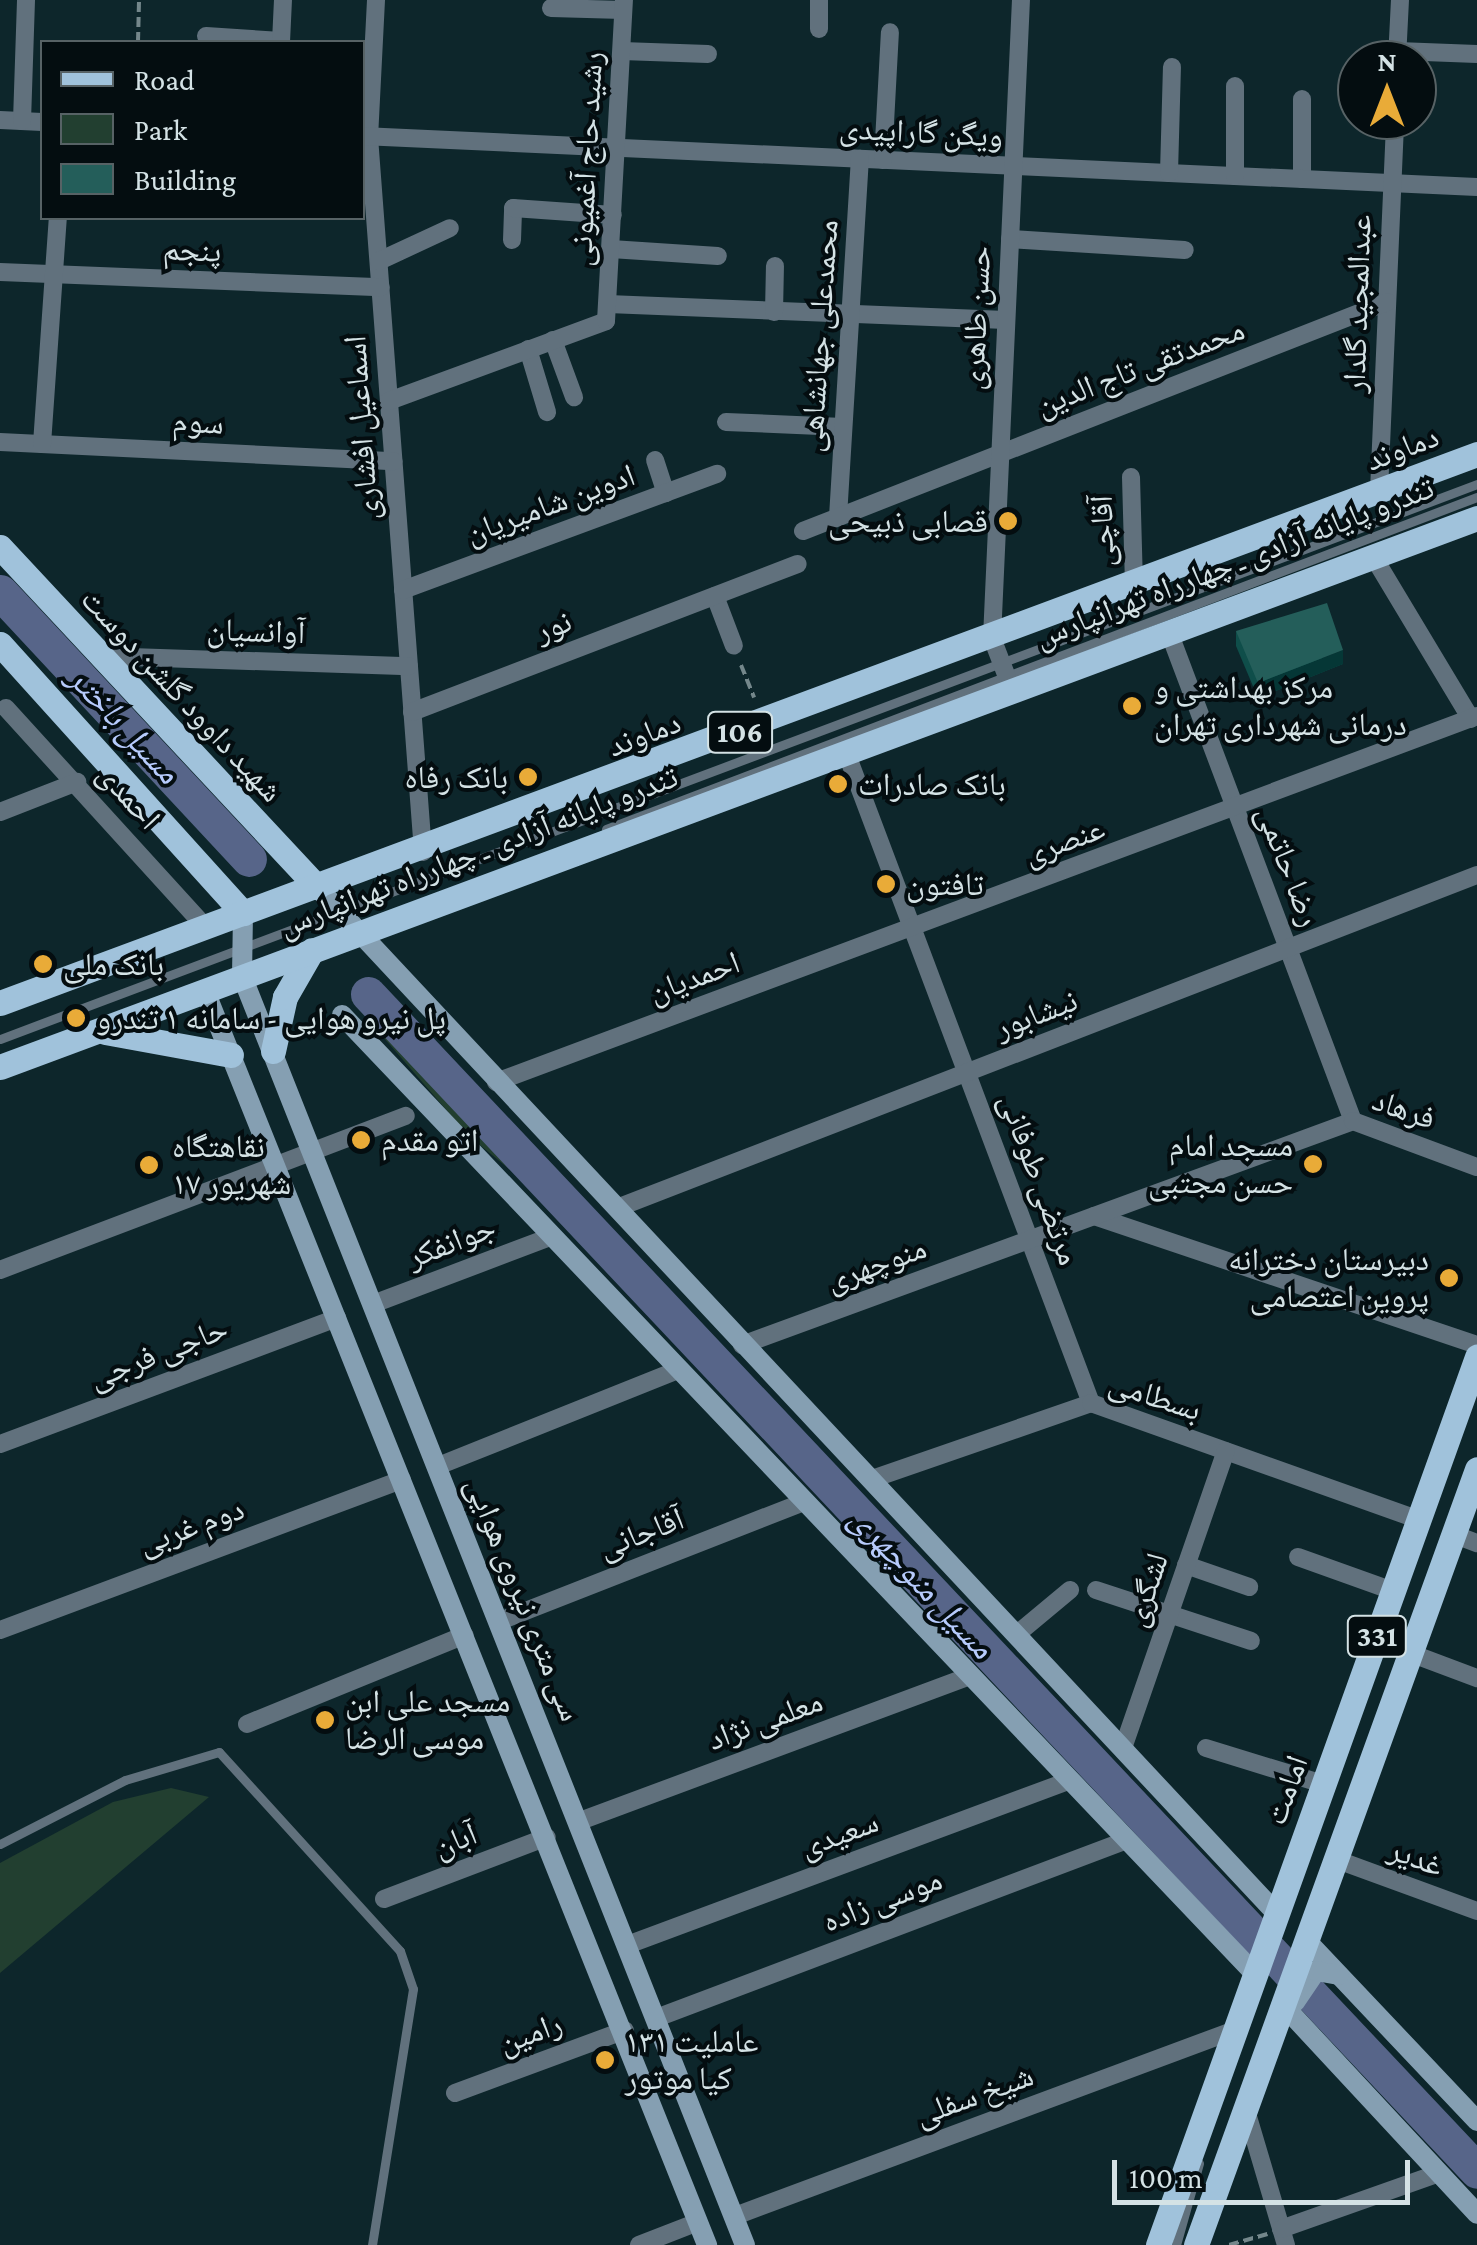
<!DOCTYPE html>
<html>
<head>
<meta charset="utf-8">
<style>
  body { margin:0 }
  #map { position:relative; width:1477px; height:2245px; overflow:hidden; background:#0d262b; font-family:"Crimson Pro","Noto Naskh Arabic",serif }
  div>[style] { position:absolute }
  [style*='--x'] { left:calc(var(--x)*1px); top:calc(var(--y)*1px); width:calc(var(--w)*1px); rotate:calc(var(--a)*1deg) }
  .green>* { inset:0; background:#223f30 }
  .river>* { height:35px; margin:-17.5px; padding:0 17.5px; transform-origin:17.5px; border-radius:17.5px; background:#576589 }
  .path>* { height:4px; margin-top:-2px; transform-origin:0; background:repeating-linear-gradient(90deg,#74878b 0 10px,transparent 0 15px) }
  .service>* { height:9px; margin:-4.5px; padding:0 4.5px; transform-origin:4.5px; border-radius:4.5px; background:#61717d }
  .minor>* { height:18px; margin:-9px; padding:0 9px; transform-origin:9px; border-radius:9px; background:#61717d }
  .secondary>* { height:20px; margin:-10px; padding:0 10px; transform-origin:10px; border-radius:10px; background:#859fb2 }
  .primary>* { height:25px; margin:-12.5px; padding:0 12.5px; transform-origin:12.5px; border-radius:12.5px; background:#a0c2db }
  .wall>* { inset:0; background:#0f4e4a }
  .shaded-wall>* { inset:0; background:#053736 }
  .building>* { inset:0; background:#245e5a }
  .dots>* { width:28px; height:28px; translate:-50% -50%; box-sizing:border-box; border:5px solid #040d10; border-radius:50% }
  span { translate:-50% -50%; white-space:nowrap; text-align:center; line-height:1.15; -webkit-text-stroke:8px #040d10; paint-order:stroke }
  .shield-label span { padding:2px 8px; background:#040d10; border:2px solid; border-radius:8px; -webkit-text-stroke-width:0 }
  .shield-label { font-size:30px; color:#d4e2e5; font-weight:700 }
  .street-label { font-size:32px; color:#d4e2e5 }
  .poi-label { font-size:32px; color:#d4e2e5 }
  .right { translate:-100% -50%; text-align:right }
  .left { translate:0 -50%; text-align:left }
  .water-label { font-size:35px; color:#b7cbfc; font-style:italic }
  .legend { position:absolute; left:40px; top:40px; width:325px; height:180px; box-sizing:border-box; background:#040d10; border:2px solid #576265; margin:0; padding:12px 18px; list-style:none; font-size:30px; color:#d4e2e5 }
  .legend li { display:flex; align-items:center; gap:20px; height:50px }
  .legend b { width:50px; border:2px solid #576265 }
  .north { position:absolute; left:1337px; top:40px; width:100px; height:100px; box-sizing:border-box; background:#040d10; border:2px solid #576265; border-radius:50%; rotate:0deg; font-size:28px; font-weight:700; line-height:40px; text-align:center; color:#d4e2e5 }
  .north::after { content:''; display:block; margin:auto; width:35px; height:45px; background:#e9ab38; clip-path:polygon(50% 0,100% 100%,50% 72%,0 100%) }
  .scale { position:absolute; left:1112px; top:2160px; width:298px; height:45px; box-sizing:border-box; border:5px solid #d4e2e5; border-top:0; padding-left:12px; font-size:30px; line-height:35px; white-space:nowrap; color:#d4e2e5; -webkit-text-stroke:8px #040d10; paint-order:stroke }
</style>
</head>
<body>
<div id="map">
  <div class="green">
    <div style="clip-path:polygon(378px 984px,548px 1164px,526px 1183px,469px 1136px,351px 1000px)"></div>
    <div style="clip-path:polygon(171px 1788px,209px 1797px,0 1973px,0 1863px,113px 1802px)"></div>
  </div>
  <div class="river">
    <div style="--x:0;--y:592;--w:365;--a:47"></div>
    <div style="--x:368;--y:994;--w:1617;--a:46.7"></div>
  </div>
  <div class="path">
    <div style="--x:138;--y:42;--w:42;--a:-88.6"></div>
    <div style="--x:741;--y:665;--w:35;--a:68"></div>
    <div style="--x:1229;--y:2245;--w:40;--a:-16"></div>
  </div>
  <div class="service">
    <div style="--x:606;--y:829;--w:932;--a:-20.87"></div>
    <div style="--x:0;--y:1039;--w:1578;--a:-20.59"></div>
    <div style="--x:0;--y:1844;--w:140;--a:-27.1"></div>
    <div style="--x:125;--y:1780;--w:98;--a:-16.6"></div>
    <div style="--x:219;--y:1752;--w:269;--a:47.7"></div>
    <div style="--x:400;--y:1951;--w:40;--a:71.1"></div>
    <div style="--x:413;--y:1989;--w:259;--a:99.1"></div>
    <div style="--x:1176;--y:2245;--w:85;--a:-74.3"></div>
  </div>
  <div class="minor">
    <div style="--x:376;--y:0;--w:137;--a:92.9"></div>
    <div style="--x:369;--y:137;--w:717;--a:85.68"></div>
    <div style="--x:551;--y:8;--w:72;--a:1.6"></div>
    <div style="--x:819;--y:29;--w:29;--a:-90"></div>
    <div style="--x:206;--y:36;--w:75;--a:3.8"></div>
    <div style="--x:281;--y:42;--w:42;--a:-87.3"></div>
    <div style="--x:622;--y:51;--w:86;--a:2"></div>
    <div style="--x:1398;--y:51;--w:79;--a:2.2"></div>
    <div style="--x:1397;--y:59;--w:59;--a:-87.1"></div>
    <div style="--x:1302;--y:99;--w:80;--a:90"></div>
    <div style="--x:0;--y:120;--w:42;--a:2.7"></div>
    <div style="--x:22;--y:121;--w:121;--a:-88.1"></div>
    <div style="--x:362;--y:136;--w:1116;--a:2.62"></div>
    <div style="--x:883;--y:160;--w:128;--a:-86.9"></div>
    <div style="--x:1169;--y:173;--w:106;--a:-88.4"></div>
    <div style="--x:1235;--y:176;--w:90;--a:-90"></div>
    <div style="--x:1010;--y:239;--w:175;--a:3.6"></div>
    <div style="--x:512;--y:240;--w:32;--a:-88"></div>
    <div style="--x:513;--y:208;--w:100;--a:4"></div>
    <div style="--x:611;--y:249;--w:107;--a:3.7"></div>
    <div style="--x:379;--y:261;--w:78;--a:-24.9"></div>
    <div style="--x:0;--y:272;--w:381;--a:2.3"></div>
    <div style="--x:608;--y:304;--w:398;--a:2.3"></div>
    <div style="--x:774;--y:312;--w:46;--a:-88.8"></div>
    <div style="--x:553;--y:340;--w:61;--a:69.8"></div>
    <div style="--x:528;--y:349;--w:66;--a:73.2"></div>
    <div style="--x:389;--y:401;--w:231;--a:-20.2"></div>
    <div style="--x:606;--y:321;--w:322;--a:-86.8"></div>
    <div style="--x:726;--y:422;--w:117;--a:2.4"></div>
    <div style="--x:0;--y:442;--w:394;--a:2.8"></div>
    <div style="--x:42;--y:444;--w:227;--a:-86"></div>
    <div style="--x:655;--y:460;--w:35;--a:72"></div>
    <div style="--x:1131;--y:477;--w:107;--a:88.4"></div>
    <div style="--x:1379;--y:491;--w:371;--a:-87.5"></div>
    <div style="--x:838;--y:517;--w:359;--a:-86.5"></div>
    <div style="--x:803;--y:531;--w:627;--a:-21.41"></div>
    <div style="--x:1373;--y:556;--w:190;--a:59"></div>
    <div style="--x:403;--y:590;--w:335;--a:-20.3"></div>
    <div style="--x:715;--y:596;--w:53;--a:69.2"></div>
    <div style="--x:1169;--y:632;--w:522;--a:69.38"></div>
    <div style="--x:101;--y:656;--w:308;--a:1.9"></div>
    <div style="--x:1012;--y:690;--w:56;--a:-111"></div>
    <div style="--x:992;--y:638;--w:639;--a:-87.4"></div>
    <div style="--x:6;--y:708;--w:296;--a:47.7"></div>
    <div style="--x:412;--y:712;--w:413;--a:-21"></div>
    <div style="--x:846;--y:752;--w:696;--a:69.38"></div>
    <div style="--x:0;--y:812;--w:83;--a:-21.3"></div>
    <div style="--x:496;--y:1082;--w:1047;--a:-20.46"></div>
    <div style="--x:617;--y:1208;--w:922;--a:-21.17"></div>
    <div style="--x:1094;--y:1216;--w:404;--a:18.6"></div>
    <div style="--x:0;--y:1270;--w:434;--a:-20.8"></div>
    <div style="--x:373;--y:1304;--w:189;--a:-20.7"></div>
    <div style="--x:742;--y:1345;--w:651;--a:-20.13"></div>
    <div style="--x:1353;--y:1121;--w:132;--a:20.4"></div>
    <div style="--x:0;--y:1444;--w:360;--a:-20.5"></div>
    <div style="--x:438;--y:1466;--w:258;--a:-21.8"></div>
    <div style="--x:872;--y:1479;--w:232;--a:-19.1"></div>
    <div style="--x:1091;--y:1403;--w:348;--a:19.6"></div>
    <div style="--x:1453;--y:1534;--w:26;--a:21"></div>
    <div style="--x:1298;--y:1557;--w:101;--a:19.7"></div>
    <div style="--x:1186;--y:1565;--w:67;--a:19.2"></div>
    <div style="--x:1096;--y:1590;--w:163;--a:18.2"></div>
    <div style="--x:500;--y:1621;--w:326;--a:-21.4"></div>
    <div style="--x:0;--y:1630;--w:429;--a:-20.5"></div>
    <div style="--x:1017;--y:1634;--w:69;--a:-39.7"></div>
    <div style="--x:1410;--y:1653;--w:72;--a:20.5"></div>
    <div style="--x:247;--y:1724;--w:235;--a:-22.2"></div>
    <div style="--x:1123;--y:1748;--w:314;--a:-70.9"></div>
    <div style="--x:1206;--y:1748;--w:122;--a:17.1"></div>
    <div style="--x:580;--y:1821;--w:416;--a:-20.4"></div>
    <div style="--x:1335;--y:1859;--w:151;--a:20.1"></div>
    <div style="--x:384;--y:1899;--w:174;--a:-20.8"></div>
    <div style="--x:630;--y:1944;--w:470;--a:-20.4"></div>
    <div style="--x:659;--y:2017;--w:500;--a:-20.72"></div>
    <div style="--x:455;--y:2093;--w:181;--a:-20.3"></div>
    <div style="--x:1246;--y:2110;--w:141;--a:73.5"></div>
    <div style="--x:735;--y:2216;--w:533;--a:-20.41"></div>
    <div style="--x:1281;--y:2229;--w:168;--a:-19.5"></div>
    <div style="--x:639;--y:2245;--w:63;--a:-21.3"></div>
  </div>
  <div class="secondary">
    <div style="--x:317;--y:887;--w:1404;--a:46.93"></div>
    <div style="--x:243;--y:913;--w:63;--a:90.9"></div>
    <div style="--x:242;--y:976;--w:1365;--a:68.38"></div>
    <div style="--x:205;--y:991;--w:1351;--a:68.18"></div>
    <div style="--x:342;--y:1015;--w:1324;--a:46.41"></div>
    <div style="--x:1306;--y:1940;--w:249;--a:46.6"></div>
    <div style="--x:1295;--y:2002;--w:37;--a:-56"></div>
    <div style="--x:1316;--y:1971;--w:23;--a:10"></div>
    <div style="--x:1283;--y:2005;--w:285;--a:47.1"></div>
  </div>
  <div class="primary">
    <div style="--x:0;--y:547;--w:465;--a:47"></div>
    <div style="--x:0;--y:644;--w:363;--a:47.9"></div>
    <div style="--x:0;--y:1003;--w:1576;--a:-20.39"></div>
    <div style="--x:105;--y:1032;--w:128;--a:10.3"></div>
    <div style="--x:273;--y:1051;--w:55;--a:-77.5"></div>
    <div style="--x:285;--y:997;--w:54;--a:-60.1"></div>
    <div style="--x:0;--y:1067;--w:1576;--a:-20.39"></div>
    <div style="--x:1158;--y:2245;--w:944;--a:-70.24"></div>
    <div style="--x:1196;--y:2245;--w:825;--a:-70.09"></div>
  </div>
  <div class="wall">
    <div style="clip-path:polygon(1236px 631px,1343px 664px,1258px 698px,1236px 646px)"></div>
  </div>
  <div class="shaded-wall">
    <div style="clip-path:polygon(1343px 650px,1343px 664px,1258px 698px,1258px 683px)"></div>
  </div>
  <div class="building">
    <div style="clip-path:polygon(1327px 603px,1343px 650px,1258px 683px,1236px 631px)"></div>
  </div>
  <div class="dots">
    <div style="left:1008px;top:521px;background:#e9ab38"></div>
    <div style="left:1132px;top:706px;background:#e9ab38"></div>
    <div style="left:528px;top:777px;background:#e9ab38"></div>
    <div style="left:838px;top:784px;background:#e9ab38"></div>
    <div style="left:886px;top:884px;background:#e9ab38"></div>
    <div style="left:43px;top:964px;background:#e9ab38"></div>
    <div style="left:76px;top:1018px;background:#e9ab38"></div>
    <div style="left:361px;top:1140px;background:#e9ab38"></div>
    <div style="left:1313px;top:1164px;background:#e9ab38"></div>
    <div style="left:149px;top:1165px;background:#e9ab38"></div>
    <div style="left:1449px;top:1278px;background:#e9ab38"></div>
    <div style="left:325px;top:1720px;background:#e9ab38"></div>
    <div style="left:605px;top:2060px;background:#e9ab38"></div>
  </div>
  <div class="shield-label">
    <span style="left:740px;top:732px">106</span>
    <span style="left:1377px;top:1636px">331</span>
  </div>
  <div class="street-label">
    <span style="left:921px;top:132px;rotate:3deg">ویگن گاراپیدی</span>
    <span style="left:586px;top:159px;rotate:-87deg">رشید حاج آغمیونی</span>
    <span style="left:192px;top:250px;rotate:2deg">پنجم</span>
    <span style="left:1357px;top:304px;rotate:-88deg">عبدالمجید گلدار</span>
    <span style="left:976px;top:318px;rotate:-87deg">حسن طاهری</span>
    <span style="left:819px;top:336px;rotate:-86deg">محمدعلی جهانشاهی</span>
    <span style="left:1140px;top:367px;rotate:-21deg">محمدتقی تاج الدین</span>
    <span style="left:198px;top:422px;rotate:3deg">سوم</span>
    <span style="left:361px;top:428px;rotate:-94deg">اسماعیل افشاری</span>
    <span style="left:1402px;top:448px;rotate:-21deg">دماوند</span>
    <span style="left:550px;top:504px;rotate:-20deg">ادوین شامیریان</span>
    <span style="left:1102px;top:531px;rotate:-91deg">آقاچی</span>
    <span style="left:1234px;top:562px;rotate:-21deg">تندرو پایانه آزادی ـ چهارراه تهرانپارس</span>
    <span style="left:553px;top:626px;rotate:-21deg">نور</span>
    <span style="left:256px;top:631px;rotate:2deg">آوانسیان</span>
    <span style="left:182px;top:695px;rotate:47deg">شهید داوود گلشن دوست</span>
    <span style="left:644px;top:734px;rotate:-21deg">دماوند</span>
    <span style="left:129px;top:796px;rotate:48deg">احمدی</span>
    <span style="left:1064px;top:841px;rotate:-20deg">عنصری</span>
    <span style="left:478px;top:851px;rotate:-21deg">تندرو پایانه آزادی ـ چهارراه تهرانپارس</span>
    <span style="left:1289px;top:866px;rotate:69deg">رضا حاتمی</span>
    <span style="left:694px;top:977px;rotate:-20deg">احمدیان</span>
    <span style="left:1036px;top:1014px;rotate:-21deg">نیشابور</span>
    <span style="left:1404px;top:1109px;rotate:19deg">فرهاد</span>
    <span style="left:1040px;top:1179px;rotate:70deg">مرتضی طوفانی</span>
    <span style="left:451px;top:1242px;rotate:-21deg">جوانفکر</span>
    <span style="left:876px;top:1264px;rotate:-20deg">منوچهری</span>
    <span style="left:158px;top:1353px;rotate:-21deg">حاجی فرجی</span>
    <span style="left:1155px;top:1396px;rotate:18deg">بسطامی</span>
    <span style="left:191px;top:1526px;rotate:-20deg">دوم غربی</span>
    <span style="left:641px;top:1533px;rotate:-21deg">آقاجانی</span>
    <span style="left:1146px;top:1590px;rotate:-71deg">لشگری</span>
    <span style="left:524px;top:1599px;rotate:68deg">سی متری نیروی هوایی</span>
    <span style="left:765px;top:1720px;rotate:-20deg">معلمی نژاد</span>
    <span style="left:1286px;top:1790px;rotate:-70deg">امامت</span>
    <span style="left:839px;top:1834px;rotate:-20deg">سعیدی</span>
    <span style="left:455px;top:1840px;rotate:-21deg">آبان</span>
    <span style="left:1416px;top:1857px;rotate:20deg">غدیر</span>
    <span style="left:882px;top:1900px;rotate:-21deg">موسی زاده</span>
    <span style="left:530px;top:2033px;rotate:-20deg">رامین</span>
    <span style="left:974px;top:2095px;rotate:-20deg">شیخ سفلی</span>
  </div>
  <div class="poi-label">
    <span class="right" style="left:988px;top:521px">قصابی ذبیحی</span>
    <span class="left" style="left:1154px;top:706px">مرکز بهداشتی و<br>درمانی شهرداری تهران</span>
    <span class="right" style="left:508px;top:777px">بانک رفاه</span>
    <span class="left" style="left:858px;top:784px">بانک صادرات</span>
    <span class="left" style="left:906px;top:884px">تافتون</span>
    <span class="left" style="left:63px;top:964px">بانک ملی</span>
    <span class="left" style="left:96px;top:1018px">پل نیرو هوایی - سامانه ۱ تندرو</span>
    <span class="left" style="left:381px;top:1140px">اتو مقدم</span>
    <span class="right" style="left:1293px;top:1164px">مسجد امام<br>حسن مجتبی</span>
    <span class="left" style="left:172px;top:1165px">نقاهتگاه<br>۱۷ شهریور</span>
    <span class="right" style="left:1429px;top:1278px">دبیرستان دخترانه<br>پروین اعتصامی</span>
    <span class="left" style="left:345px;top:1720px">مسجد علی ابن<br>موسی الرضا</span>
    <span class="left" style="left:625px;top:2060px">عاملیت ۱۳۱<br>کیا موتور</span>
  </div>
  <div class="water-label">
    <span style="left:124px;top:725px;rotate:47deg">مسیل باختر</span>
    <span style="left:922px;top:1583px;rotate:47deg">مسیل منوچهری</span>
  </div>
  <ul class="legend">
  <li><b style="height:12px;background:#a0c2db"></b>Road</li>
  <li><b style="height:28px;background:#223f30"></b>Park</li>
  <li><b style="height:28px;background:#245e5a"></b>Building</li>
  </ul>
  <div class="north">N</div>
  <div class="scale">100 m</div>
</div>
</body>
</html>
